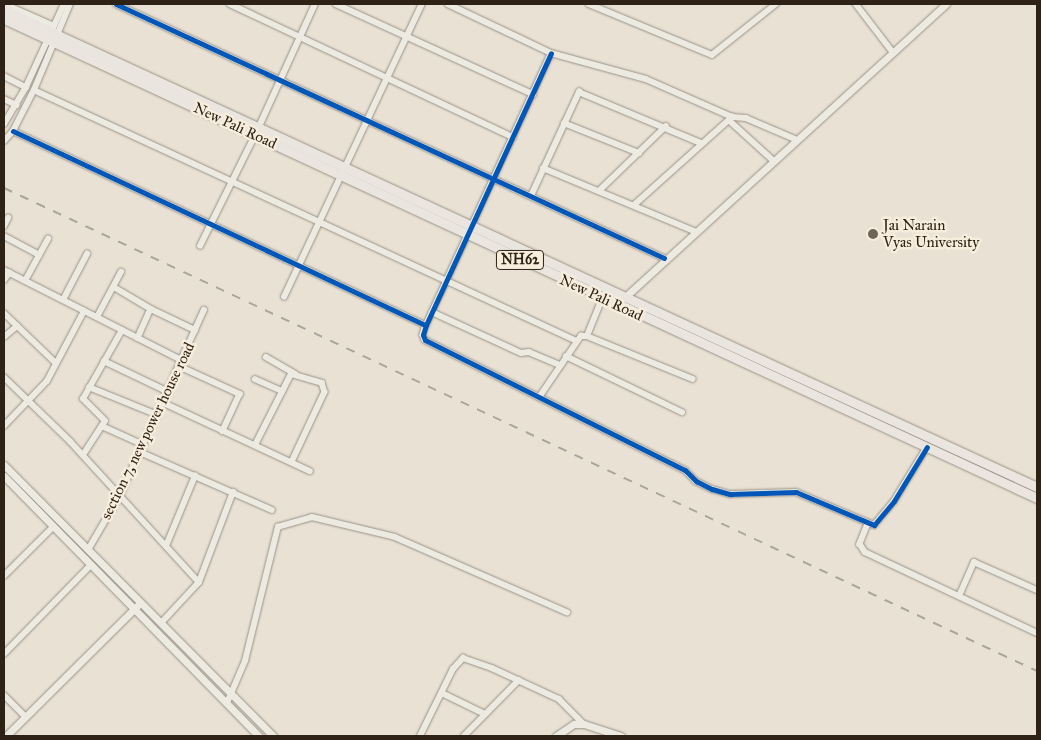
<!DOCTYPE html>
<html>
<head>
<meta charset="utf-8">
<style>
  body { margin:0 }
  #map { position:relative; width:1041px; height:740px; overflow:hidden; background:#e9e1d3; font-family:"IM FELL Great Primer",serif }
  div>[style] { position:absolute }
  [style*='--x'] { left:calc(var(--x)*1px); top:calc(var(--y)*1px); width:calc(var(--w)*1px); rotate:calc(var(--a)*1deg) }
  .roads { filter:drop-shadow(0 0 1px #989288) drop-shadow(0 0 1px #989288) }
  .minor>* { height:5.5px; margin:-2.75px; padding:0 2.75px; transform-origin:2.75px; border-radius:2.75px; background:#edeae2 }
  .tertiary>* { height:7px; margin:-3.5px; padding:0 3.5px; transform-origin:3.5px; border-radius:3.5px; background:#edeae2 }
  .trunk>* { height:9px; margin:-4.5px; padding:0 4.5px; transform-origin:4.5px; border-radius:4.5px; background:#eae5de }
  .rail>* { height:2px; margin-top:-1px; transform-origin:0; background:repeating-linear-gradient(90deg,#a9a59e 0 9px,transparent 0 18px) }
  .cycleway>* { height:5px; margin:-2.5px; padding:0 2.5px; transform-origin:2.5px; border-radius:2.5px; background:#0057b8 }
  .dots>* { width:14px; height:14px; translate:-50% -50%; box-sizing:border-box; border:2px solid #f6eddd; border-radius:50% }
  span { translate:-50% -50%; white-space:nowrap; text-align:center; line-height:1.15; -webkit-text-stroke:5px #f6eddd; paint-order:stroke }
  .shield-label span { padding:1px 4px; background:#f6eddd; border:1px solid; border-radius:4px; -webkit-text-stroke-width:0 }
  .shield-label { font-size:14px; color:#2e2115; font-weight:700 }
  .street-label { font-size:15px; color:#2e2115 }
  .poi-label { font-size:15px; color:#2e2115 }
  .left { translate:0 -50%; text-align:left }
  .frame { position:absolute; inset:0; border:5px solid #2e2115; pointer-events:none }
</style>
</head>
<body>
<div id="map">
  <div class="roads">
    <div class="minor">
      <div style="--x:11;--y:4;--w:3;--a:135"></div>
      <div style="--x:9;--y:6;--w:49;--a:24"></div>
      <div style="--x:116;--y:4;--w:604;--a:24.87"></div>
      <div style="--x:230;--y:4;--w:313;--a:25.2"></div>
      <div style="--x:336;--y:4;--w:217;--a:24.6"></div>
      <div style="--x:448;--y:4;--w:114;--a:25.4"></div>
      <div style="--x:551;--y:53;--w:98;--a:15.3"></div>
      <div style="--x:646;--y:79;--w:94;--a:23.8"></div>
      <div style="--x:732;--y:117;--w:14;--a:4"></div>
      <div style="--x:746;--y:118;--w:53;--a:23.2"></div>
      <div style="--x:589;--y:4;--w:133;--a:22.5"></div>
      <div style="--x:712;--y:55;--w:82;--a:-38.6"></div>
      <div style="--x:856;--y:4;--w:59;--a:52.5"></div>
      <div style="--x:4;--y:76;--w:25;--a:27"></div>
      <div style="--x:34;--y:90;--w:598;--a:24.81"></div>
      <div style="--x:4;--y:99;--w:14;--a:25"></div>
      <div style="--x:729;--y:120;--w:59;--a:42.3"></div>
      <div style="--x:564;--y:123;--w:81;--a:21.8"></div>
      <div style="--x:4;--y:124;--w:43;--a:-59.3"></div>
      <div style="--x:26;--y:87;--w:91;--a:-65.4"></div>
      <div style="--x:258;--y:129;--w:137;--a:-65.5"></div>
      <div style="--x:13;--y:131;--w:456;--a:25.2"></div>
      <div style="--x:426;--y:325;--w:299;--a:-65.3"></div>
      <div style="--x:4;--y:141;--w:13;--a:-48"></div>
      <div style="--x:13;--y:131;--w:46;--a:-62.9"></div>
      <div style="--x:34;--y:90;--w:93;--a:-67.3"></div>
      <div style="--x:543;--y:168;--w:164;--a:22.6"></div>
      <div style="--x:599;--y:191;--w:93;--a:-44.1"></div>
      <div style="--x:531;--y:196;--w:115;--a:-65.2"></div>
      <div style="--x:579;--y:92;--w:132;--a:22.7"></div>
      <div style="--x:634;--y:205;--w:132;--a:-41.9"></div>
      <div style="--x:4;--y:226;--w:9;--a:-63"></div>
      <div style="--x:4;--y:236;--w:40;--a:28"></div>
      <div style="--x:200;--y:246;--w:124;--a:-63.6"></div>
      <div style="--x:4;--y:270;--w:201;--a:26.9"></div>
      <div style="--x:4;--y:280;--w:9;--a:-54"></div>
      <div style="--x:25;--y:281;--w:48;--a:-61.3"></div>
      <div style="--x:114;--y:287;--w:43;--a:30.7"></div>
      <div style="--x:151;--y:309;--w:32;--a:114"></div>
      <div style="--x:284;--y:297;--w:324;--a:-64.8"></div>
      <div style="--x:63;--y:300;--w:52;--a:-62.4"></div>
      <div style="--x:151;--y:309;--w:49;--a:25.5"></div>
      <div style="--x:432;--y:312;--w:98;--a:24.7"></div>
      <div style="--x:521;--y:353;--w:8;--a:-7"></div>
      <div style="--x:529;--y:352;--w:33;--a:23"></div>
      <div style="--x:4;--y:313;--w:72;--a:43.9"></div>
      <div style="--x:97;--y:317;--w:51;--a:-61.9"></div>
      <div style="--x:426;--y:325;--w:10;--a:107"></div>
      <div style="--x:423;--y:335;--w:5;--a:68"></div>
      <div style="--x:425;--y:340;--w:291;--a:26.6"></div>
      <div style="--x:685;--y:470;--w:16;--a:45"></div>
      <div style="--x:696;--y:481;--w:18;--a:27"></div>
      <div style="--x:712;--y:489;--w:19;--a:16"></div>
      <div style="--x:730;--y:494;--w:66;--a:-1.7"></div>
      <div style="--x:796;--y:492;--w:85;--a:22.9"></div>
      <div style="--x:874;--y:525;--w:31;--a:-50"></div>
      <div style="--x:894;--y:501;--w:63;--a:-58.6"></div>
      <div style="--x:587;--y:336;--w:114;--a:22.1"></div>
      <div style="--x:4;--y:337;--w:17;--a:-40"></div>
      <div style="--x:566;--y:356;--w:129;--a:25.8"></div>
      <div style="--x:266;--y:357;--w:34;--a:30"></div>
      <div style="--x:104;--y:361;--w:72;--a:25.5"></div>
      <div style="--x:181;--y:367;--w:65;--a:24.6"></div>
      <div style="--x:240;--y:394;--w:41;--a:114.7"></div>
      <div style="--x:4;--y:377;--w:93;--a:44.1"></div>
      <div style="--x:71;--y:442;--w:190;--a:47.6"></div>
      <div style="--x:255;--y:379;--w:30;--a:24"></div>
      <div style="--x:89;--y:387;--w:74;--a:22.1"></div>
      <div style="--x:540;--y:396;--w:73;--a:-55.7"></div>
      <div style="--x:581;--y:336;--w:6;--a:0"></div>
      <div style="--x:587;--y:336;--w:40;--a:-68"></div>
      <div style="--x:164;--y:403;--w:161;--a:25"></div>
      <div style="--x:4;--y:426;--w:62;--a:-46.3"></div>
      <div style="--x:47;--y:381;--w:79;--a:-62.1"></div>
      <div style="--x:102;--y:426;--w:46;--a:24.3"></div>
      <div style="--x:255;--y:445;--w:80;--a:-63.1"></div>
      <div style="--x:291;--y:374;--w:32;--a:16"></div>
      <div style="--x:322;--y:383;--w:9;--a:72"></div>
      <div style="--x:325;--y:392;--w:77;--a:115.2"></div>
      <div style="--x:140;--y:452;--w:144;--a:23.7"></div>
      <div style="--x:83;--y:455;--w:40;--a:-57.1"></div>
      <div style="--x:105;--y:421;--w:31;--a:-135"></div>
      <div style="--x:83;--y:399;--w:79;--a:-60.5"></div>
      <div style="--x:868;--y:524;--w:22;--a:112"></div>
      <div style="--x:860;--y:544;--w:9;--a:58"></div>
      <div style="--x:865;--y:552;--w:190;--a:25.2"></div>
      <div style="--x:166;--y:546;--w:76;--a:-67.5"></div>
      <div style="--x:88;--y:550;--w:64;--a:-59.8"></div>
      <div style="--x:120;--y:495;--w:203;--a:-65.6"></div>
      <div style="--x:4;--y:576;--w:69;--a:-45"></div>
      <div style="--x:959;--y:596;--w:37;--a:-66"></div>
      <div style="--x:974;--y:562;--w:69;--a:24"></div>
      <div style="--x:162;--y:622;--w:54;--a:-47.2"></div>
      <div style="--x:199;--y:582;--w:96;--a:-69.3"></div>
      <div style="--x:4;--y:654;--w:124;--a:-45.7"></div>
      <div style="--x:442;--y:693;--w:48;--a:26"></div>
      <div style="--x:4;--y:695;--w:31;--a:45"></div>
      <div style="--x:227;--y:703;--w:46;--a:-66.8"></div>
      <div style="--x:245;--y:661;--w:138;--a:-76.2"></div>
      <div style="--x:278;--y:527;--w:35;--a:-16"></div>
      <div style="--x:312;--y:517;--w:85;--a:13.5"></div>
      <div style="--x:395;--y:537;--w:188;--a:23.6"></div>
      <div style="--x:420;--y:736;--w:75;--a:-63.8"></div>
      <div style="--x:453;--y:669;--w:15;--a:-48"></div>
      <div style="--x:463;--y:658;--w:31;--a:19"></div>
      <div style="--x:492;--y:668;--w:74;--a:24.8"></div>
      <div style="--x:559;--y:699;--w:35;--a:45"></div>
      <div style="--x:464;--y:736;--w:78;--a:-45.5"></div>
    </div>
    <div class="tertiary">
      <div style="--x:624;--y:298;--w:436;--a:-42.4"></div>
      <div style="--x:4;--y:465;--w:382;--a:45.2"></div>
      <div style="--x:4;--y:476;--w:364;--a:45.6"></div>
      <div style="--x:6;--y:736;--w:185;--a:-44.8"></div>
      <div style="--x:556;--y:736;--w:22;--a:-34"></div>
      <div style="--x:574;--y:724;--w:10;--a:0"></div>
      <div style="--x:584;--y:724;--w:39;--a:18"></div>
    </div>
    <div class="trunk">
      <div style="--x:4;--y:10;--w:1138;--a:24.79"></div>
      <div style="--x:4;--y:19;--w:1139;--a:24.88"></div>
    </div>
  </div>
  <div class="rail">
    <div style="--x:4;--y:188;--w:1140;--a:25.06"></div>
  </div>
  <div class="cycleway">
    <div style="--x:116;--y:4;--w:604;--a:24.87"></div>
    <div style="--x:13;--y:131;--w:456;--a:25.2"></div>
    <div style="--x:426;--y:325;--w:299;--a:-65.3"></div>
    <div style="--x:426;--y:325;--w:10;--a:107"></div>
    <div style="--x:423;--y:335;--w:5;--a:68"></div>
    <div style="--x:425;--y:340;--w:291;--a:26.6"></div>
    <div style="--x:685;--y:470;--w:16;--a:45"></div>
    <div style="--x:696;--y:481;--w:18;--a:27"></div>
    <div style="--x:712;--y:489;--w:19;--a:16"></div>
    <div style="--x:730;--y:494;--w:66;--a:-1.7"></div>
    <div style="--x:796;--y:492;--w:85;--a:22.9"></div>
    <div style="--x:874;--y:525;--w:31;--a:-50"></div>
    <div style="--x:894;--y:501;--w:63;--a:-58.6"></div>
  </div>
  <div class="dots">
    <div style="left:873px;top:234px;background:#6f6458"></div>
  </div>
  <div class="shield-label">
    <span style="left:520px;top:260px">NH62</span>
  </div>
  <div class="street-label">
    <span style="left:235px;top:126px;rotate:25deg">New Pali Road</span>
    <span style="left:601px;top:298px;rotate:25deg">New Pali Road</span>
    <span style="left:148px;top:431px;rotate:-64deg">section 7, new power house road</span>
  </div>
  <div class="poi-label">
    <span class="left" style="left:883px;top:234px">Jai Narain<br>Vyas University</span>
  </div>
  <div class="frame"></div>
</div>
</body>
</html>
